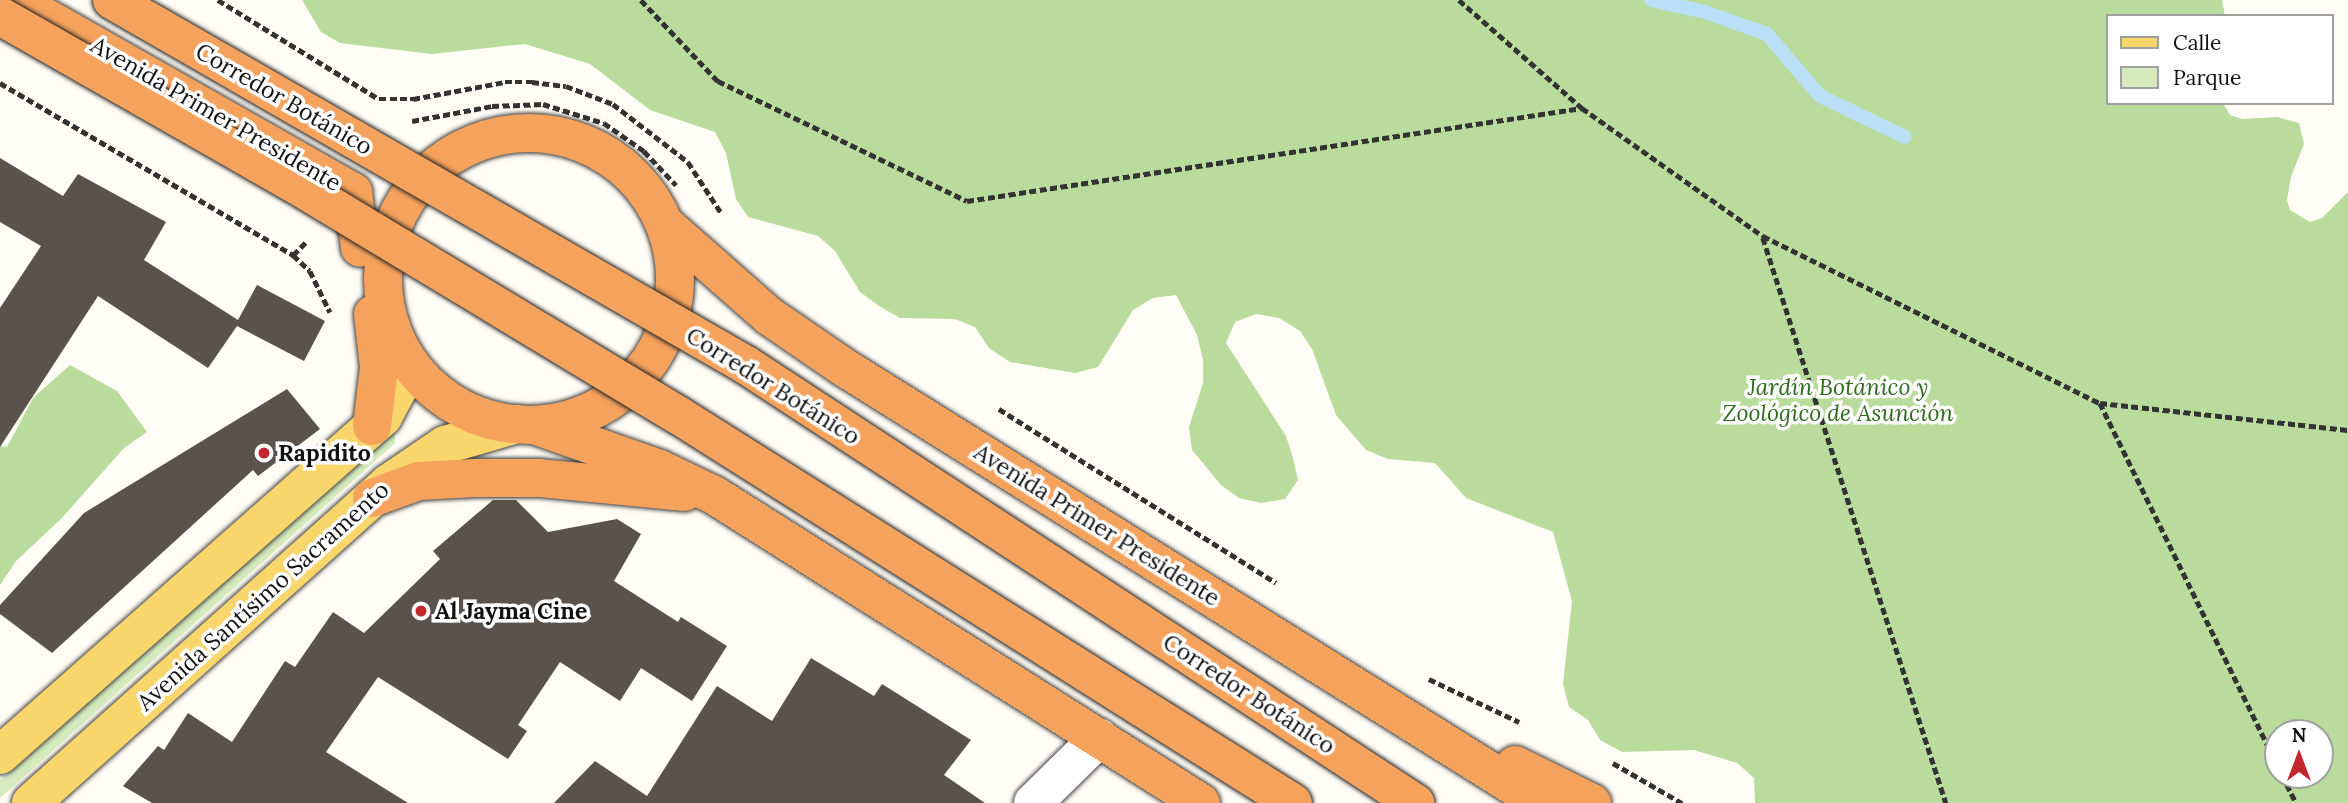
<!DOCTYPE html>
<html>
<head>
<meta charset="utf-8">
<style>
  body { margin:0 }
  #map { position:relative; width:2348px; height:803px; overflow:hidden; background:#fffdf5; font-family:Lora,serif }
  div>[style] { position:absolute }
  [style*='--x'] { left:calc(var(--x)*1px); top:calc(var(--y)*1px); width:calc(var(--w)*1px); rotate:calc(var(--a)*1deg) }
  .green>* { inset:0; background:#d5ebbd }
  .forest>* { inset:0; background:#b9dc9c }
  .stream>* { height:14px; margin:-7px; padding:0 7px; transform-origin:7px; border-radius:7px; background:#b9e0f7 }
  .building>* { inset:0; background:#5a524d }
  .path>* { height:4.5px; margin-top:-2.25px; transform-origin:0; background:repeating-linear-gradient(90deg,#333 0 7px,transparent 0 10.5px) }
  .roads { filter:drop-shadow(0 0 2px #444) drop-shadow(0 0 2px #444) }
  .minor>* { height:38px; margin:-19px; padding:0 19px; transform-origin:19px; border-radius:19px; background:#fff }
  .major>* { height:38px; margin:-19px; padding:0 19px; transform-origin:19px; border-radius:19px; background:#f9d66b }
  .highway>* { height:38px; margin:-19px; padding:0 19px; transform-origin:19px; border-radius:19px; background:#f5a25d }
  .highway>.ring { margin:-19px; padding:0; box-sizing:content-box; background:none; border:38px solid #f5a25d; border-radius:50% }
  .bridges { filter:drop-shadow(0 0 2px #222) drop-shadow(0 0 2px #222) }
  .highway-bridge>* { height:38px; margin:-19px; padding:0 19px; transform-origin:19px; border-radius:19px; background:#f5a25d }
  .dots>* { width:19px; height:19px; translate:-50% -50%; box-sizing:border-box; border:4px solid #fff; border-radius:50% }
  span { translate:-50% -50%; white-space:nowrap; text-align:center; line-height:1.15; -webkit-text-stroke:7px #fff; paint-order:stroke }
  .street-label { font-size:23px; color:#111 }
  .park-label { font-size:23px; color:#2f6b1f; font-style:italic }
  .poi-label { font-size:23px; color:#111; font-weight:700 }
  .left { translate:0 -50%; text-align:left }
  .legend { position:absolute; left:2106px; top:14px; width:228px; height:91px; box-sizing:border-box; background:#fff; border:2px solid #a0a0a0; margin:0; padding:9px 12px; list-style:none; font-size:21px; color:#111 }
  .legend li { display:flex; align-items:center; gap:14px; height:35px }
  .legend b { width:35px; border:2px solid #a0a0a0 }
  .north { position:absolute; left:2264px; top:719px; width:70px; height:70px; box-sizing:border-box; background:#fff; border:2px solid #a0a0a0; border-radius:50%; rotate:0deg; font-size:19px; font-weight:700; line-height:28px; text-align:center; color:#111 }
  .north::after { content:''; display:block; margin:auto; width:24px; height:32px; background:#c4262e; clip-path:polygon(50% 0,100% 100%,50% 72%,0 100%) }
</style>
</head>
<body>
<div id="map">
  <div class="green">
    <div style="clip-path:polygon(388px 433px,395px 433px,395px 443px,0 798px,0 780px)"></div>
  </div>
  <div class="forest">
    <div style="clip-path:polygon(evenodd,302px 0,2222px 0,2225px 16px,2108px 16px,2108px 103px,2223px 103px,2230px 115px,2242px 119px,2277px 117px,2299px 123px,2304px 144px,2291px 177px,2287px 200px,2290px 210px,2310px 222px,2322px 218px,2348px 192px,2348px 803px,1755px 803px,1754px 778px,1737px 763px,1694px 750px,1622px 752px,1600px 740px,1588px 720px,1569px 707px,1563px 684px,1572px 601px,1553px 532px,1466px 498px,1435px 463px,1388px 459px,1366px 450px,1336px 415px,1312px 349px,1300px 331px,1279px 318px,1256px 314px,1235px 322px,1226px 343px,1286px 436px,1293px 458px,1298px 480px,1285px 499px,1261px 503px,1239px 498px,1221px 485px,1192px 450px,1189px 427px,1203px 383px,1203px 360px,1197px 335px,1176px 295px,1153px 298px,1133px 310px,1098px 367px,1075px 373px,1010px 362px,989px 348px,975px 327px,955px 319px,900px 318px,879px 306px,860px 292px,835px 251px,818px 236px,748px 217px,736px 199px,726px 153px,715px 132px,650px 110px,590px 64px,525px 44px,432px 54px,340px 43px,321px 32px,302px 0,2278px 733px,2320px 733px,2320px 775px,2278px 775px,2278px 733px)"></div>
    <div style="clip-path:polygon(70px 365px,117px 391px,147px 432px,124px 448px,61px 519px,16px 561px,0 585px,0 446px,7px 447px,33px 398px)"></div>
  </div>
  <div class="stream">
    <div style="--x:1651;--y:0;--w:55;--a:12.5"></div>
    <div style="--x:1705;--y:12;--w:66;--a:19.5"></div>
    <div style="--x:1767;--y:34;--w:82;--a:49.5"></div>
    <div style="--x:1820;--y:96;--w:94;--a:25.8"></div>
  </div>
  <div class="building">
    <div style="clip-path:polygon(0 158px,63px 196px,78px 174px,166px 222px,144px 260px,238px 320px,257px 285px,325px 321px,304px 361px,237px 326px,208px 368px,98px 296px,0 447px,0 308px,41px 246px,0 222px)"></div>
    <div style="clip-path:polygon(287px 389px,320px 429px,258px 476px,253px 470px,52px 653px,0 614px,0 605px,84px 513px)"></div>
    <div style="clip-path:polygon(493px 500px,516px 500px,548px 532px,617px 519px,641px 534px,614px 581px,678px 622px,681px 617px,727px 646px,692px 701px,641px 668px,620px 701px,560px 662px,518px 725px,527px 731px,508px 759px,378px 677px,326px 752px,408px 803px,152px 803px,123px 786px,158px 746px,164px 750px,188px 713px,232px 742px,285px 661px,295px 667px,333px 612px,364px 633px,440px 559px,433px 551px)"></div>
    <div style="clip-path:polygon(811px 658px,874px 696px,882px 684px,971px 740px,944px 775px,985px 803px,554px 803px,595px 761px,647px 796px,717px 686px,772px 721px)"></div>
  </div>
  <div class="path">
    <div style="--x:218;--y:0;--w:189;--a:31.6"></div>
    <div style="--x:379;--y:99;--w:34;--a:0"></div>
    <div style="--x:413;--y:99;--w:94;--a:-10.5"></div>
    <div style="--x:505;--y:82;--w:27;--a:0"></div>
    <div style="--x:532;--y:82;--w:34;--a:7"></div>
    <div style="--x:566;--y:86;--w:50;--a:21"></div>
    <div style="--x:613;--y:104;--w:95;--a:37.7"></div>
    <div style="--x:688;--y:162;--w:62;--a:56.8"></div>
    <div style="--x:641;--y:0;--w:112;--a:46.5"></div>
    <div style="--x:718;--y:81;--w:276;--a:25.7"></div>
    <div style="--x:967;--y:201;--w:622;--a:-8.6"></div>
    <div style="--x:1459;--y:0;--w:164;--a:41.3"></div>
    <div style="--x:1582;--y:108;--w:222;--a:35.3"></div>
    <div style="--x:1763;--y:236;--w:376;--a:26.4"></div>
    <div style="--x:2100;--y:403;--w:249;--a:6.2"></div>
    <div style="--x:0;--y:83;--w:340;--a:30.4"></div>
    <div style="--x:293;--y:255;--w:23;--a:43"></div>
    <div style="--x:310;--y:271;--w:46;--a:64"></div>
    <div style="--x:412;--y:121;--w:81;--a:-10.6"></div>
    <div style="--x:492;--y:106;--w:51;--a:-2.2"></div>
    <div style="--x:543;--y:104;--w:64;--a:17.3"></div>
    <div style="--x:604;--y:123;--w:49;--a:35"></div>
    <div style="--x:644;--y:151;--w:47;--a:46.7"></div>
    <div style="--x:1763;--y:238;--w:594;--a:72.05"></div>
    <div style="--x:293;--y:255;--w:20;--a:-45"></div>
    <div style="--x:2100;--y:403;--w:405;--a:63.9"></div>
    <div style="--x:999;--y:409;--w:327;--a:32.1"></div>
    <div style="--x:1429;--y:679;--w:100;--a:25.5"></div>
    <div style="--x:1613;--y:763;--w:80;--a:30.1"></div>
    <div style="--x:2282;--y:775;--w:31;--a:63"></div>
  </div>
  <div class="roads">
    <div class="minor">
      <div style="--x:1033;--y:803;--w:93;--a:-44.6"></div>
    </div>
    <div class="major">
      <div style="--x:0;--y:755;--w:511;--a:-41.43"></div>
      <div style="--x:383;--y:417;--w:32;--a:-62"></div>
      <div style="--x:398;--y:389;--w:54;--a:-95.3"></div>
      <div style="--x:31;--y:803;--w:480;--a:-41.8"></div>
      <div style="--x:389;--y:483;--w:68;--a:-34.2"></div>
      <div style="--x:445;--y:445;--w:75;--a:-16.3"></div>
    </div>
    <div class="highway">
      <div style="--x:15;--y:0;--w:389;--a:29.6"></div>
      <div style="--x:353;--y:192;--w:56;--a:82.9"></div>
      <div class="ring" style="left:383px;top:133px;width:254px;height:254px"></div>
      <div style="--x:668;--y:227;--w:135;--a:41.4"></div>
      <div style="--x:769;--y:316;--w:92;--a:34.4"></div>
      <div style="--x:845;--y:368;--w:821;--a:32.01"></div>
      <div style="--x:372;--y:426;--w:59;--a:-83.2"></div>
      <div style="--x:379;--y:367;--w:53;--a:-96.5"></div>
      <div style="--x:537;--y:426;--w:130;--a:19.3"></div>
      <div style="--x:660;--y:469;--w:60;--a:25.7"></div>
      <div style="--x:714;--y:495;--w:576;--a:32.31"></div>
      <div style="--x:372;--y:498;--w:50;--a:-19.9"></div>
      <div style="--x:419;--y:481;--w:56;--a:-3.1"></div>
      <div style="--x:475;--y:478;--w:64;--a:0"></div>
      <div style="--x:539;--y:478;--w:146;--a:5.5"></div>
      <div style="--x:1515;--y:765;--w:86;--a:26.3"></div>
    </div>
  </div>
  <div class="bridges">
    <div class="highway-bridge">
      <div style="--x:112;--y:0;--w:732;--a:29.93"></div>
      <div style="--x:746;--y:365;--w:800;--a:33.21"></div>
      <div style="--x:0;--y:16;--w:355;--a:29.7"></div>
      <div style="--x:308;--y:192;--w:432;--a:31.1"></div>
      <div style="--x:678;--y:415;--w:727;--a:32.25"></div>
    </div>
  </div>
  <div class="dots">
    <div style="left:264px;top:453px;background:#c4262e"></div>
    <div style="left:421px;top:611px;background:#c4262e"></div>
  </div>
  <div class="street-label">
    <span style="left:284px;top:99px;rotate:30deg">Corredor Botánico</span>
    <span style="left:216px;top:114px;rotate:30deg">Avenida Primer Presidente</span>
    <span style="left:773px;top:386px;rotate:32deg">Corredor Botánico</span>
    <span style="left:1097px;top:525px;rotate:32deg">Avenida Primer Presidente</span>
    <span style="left:263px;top:596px;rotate:-42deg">Avenida Santísimo Sacramento</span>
    <span style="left:1249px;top:694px;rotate:33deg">Corredor Botánico</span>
  </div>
  <div class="park-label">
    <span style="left:1838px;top:400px">Jardín Botánico y<br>Zoológico de Asunción</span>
  </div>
  <div class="poi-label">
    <span class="left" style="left:278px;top:453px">Rapidito</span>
    <span class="left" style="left:435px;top:611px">Al Jayma Cine</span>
  </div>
  <ul class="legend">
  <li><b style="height:9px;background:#f9d66b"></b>Calle</li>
  <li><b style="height:19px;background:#d5ebbd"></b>Parque</li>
  </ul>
  <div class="north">N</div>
</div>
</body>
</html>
